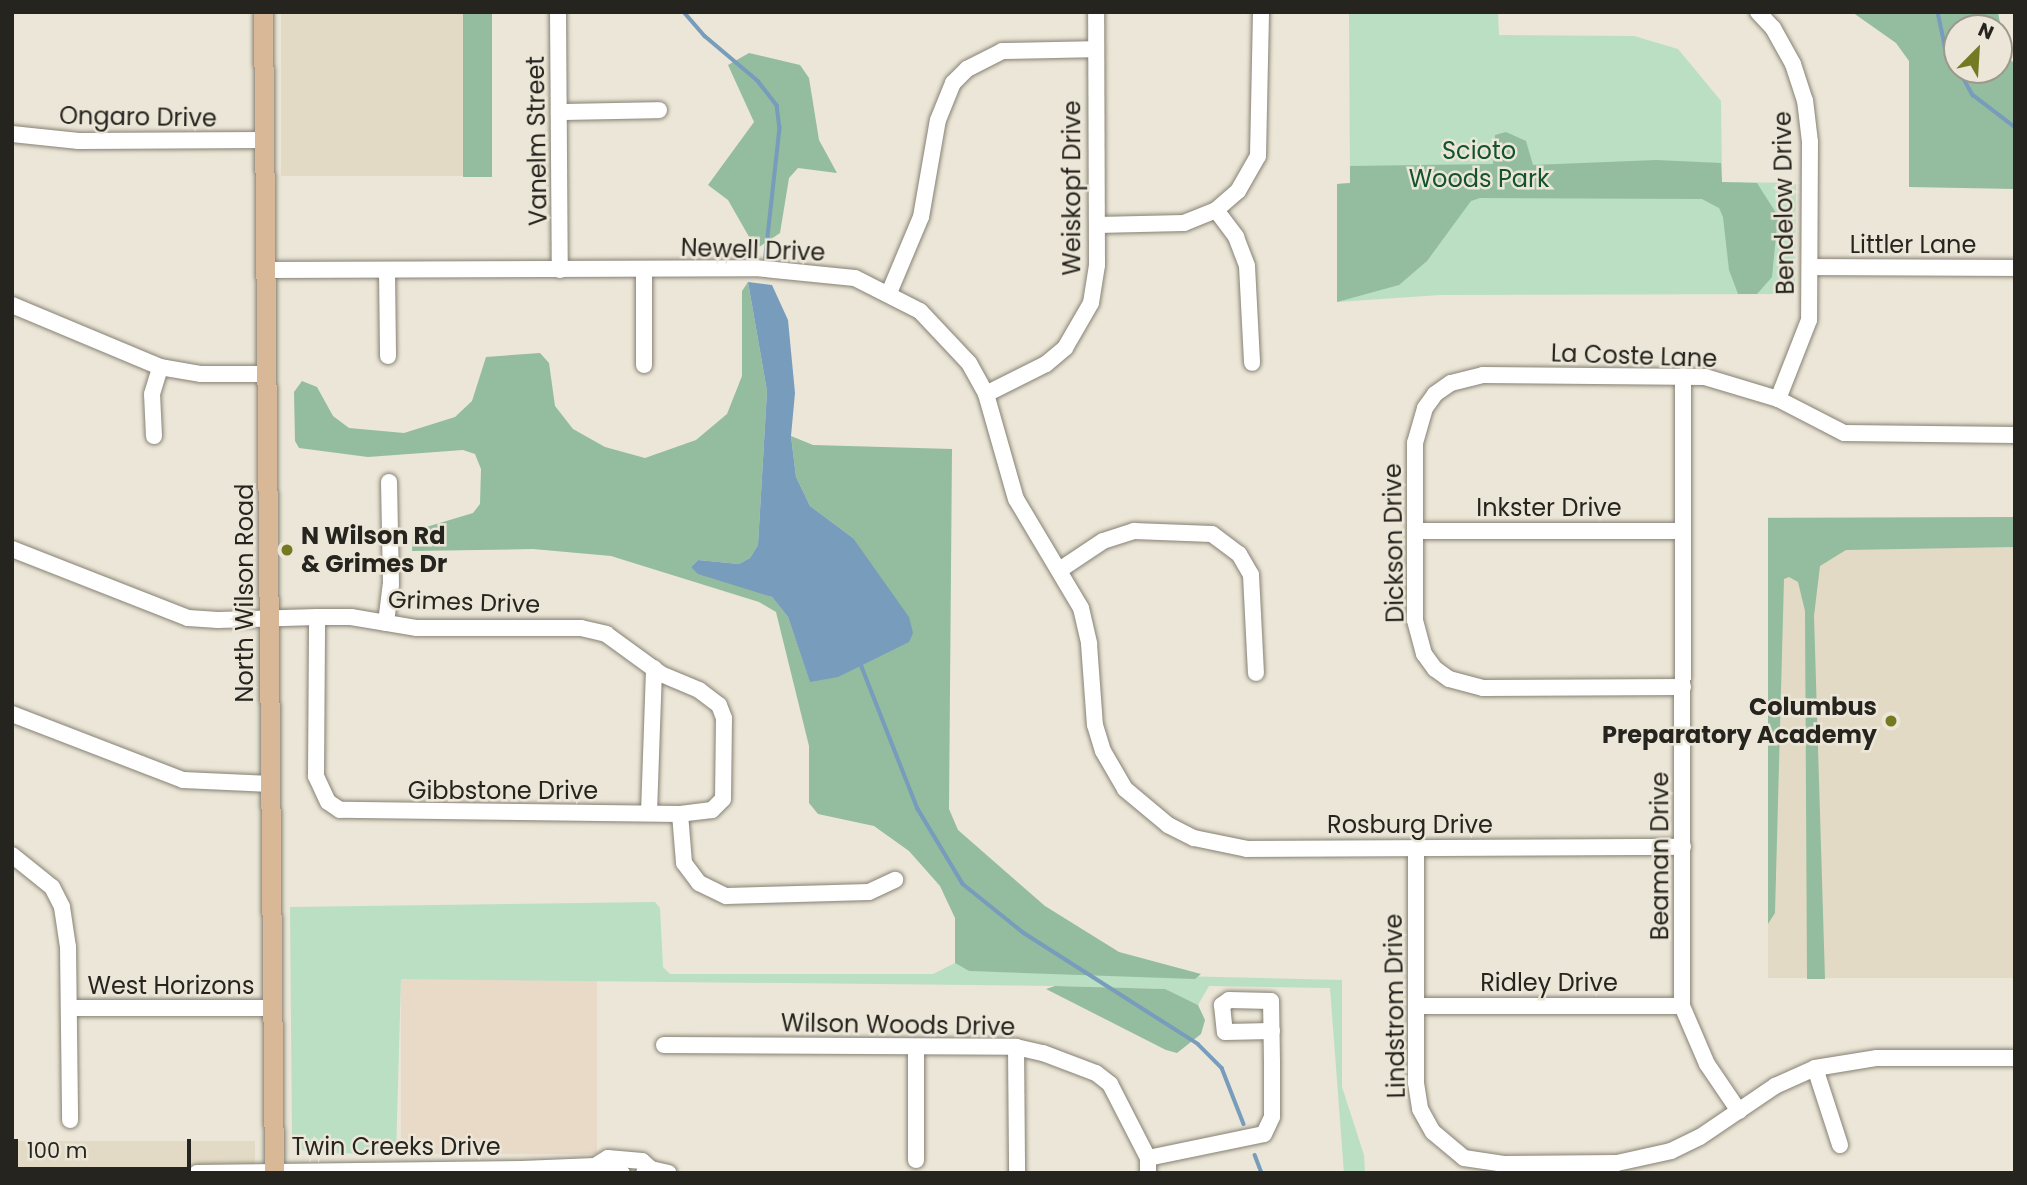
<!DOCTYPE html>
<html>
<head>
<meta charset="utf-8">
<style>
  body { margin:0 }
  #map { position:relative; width:2027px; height:1185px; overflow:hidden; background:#ebe6d7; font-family:Poppins,sans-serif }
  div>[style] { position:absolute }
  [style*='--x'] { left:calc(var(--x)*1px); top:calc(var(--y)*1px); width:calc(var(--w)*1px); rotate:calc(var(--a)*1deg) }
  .commercial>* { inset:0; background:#e9d9c7; transform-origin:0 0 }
  .built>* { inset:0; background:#e2dac4; transform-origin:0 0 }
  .green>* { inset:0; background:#badfc3 }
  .forest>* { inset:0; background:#94bc9e; transform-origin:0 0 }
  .water>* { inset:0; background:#779cbc }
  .stream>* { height:3.5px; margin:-1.75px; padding:0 1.75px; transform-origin:1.75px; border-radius:1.75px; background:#779cbc }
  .roads { filter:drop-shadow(0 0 2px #868174) drop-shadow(0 0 2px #868174) }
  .minor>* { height:16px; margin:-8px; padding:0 8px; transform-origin:8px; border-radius:8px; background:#fff }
  .major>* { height:19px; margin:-9.5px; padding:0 9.5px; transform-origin:9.5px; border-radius:9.5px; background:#d8b897 }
  .dots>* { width:19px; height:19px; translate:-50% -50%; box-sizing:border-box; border:4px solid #ebe6d7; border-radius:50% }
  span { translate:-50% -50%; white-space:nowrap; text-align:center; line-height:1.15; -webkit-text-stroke:5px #ebe6d7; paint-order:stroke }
  .street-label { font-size:24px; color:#26241f }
  .park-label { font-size:24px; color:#13542d }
  .poi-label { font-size:24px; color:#26241f; font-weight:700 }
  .left { translate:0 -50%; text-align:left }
  .right { translate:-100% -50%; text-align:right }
  .frame { position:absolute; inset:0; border:14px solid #26241f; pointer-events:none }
  .north { position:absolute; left:1943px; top:14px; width:70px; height:70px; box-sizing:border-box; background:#ebe6d7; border:2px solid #9c988d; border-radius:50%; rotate:24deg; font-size:19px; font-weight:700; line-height:28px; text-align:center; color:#26241f }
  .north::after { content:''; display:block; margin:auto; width:24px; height:32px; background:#747922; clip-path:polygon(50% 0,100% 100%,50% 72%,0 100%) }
  .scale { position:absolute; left:14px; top:1139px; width:177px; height:32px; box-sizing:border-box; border:4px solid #26241f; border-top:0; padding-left:9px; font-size:21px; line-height:24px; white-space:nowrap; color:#26241f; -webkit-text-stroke:5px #ebe6d7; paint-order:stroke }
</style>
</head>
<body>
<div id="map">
  <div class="commercial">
    <div style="left:401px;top:979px;width:196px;height:175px"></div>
  </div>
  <div class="built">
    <div style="left:281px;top:12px;width:182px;height:164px"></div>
    <div style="left:2015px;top:517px;width:461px;height:247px;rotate:90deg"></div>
    <div style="left:255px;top:1141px;width:32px;height:243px;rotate:90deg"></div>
  </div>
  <div class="green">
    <div style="clip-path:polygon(1349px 12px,1498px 12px,1499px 35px,1634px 36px,1678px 49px,1721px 101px,1722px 182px,1796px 183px,1795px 294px,1440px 295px,1337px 302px,1337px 184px,1350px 183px)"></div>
    <div style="clip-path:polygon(655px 902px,660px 908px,663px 967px,670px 974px,933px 974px,955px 963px,969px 971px,1342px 980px,1342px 1087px,1364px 1155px,1365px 1173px,1344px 1173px,1330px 988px,1209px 986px,1198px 1005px,1164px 989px,1055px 986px,401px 979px,396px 1154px,311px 1153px,300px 1149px,292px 1137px,290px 907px)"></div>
  </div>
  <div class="forest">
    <div style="left:463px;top:12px;width:29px;height:165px"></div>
    <div style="clip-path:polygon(evenodd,1852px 12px,1998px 12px,2005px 52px,2015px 65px,2015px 189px,1909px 187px,1909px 61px,1896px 43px,1852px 12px,1999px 28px,1999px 70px,1957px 70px,1957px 28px,1999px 28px)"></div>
    <div style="clip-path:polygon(749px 53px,800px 65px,809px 78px,819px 140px,837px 173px,798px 168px,789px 178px,780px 233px,756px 249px,728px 200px,708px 185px,754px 122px,728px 65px)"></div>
    <div style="clip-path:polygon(1506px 132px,1526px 141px,1533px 165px,1656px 160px,1721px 163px,1722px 182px,1757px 183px,1778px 216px,1772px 277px,1757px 294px,1738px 294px,1729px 270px,1723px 217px,1719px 208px,1702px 199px,1480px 198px,1471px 201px,1427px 261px,1399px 285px,1337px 302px,1337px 184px,1350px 183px,1350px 166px,1493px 164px,1495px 135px)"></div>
    <div style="clip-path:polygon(748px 282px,767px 391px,758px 545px,750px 558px,739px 564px,698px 560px,691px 567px,772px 597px,788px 617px,810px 681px,853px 538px,810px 506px,796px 477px,791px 436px,813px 445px,952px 449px,949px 809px,958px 830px,1045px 906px,1119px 952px,1201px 974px,1195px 979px,969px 971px,955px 963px,955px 918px,940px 886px,909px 851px,874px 826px,818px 814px,809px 803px,809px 746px,776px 612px,759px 602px,611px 556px,533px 549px,412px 551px,413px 531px,473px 513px,480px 504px,481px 469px,475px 454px,463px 450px,368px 457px,299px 448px,295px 441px,294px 392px,302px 381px,317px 387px,333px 416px,349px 428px,404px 433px,455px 417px,472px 401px,486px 357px,540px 353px,549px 363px,555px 406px,573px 429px,605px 447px,645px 458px,696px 440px,727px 414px,742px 376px,742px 291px)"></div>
    <div style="clip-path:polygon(2015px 517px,2015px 547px,1846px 550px,1820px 566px,1814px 616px,1825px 979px,1807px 979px,1805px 611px,1798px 582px,1789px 577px,1784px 579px,1775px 913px,1768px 924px,1768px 518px)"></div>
    <div style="clip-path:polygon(1055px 986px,1165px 989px,1198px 1005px,1205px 1020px,1201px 1034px,1177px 1053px,1166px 1050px,1046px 989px)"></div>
  </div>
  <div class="water">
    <div style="clip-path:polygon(748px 282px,772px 285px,788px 320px,795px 393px,791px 436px,796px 477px,810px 506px,853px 538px,909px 617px,913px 633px,909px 642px,838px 677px,810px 682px,788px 617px,772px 597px,698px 574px,691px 567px,698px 560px,739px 564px,750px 558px,758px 545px,767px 391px)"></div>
  </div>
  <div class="stream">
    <div style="--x:684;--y:12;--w:32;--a:49"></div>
    <div style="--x:705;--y:36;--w:70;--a:40.3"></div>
    <div style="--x:758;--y:81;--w:31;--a:52"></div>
    <div style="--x:777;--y:105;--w:23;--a:83"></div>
    <div style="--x:780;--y:128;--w:137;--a:96.3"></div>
    <div style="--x:1938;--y:12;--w:35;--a:78"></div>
    <div style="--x:1945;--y:46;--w:24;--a:60"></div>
    <div style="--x:1959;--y:70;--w:29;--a:61"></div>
    <div style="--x:1973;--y:95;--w:53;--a:37.3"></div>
    <div style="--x:860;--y:662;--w:158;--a:68.5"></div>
    <div style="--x:918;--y:809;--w:87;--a:59"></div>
    <div style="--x:963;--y:884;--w:78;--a:38.8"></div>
    <div style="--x:1024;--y:933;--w:206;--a:32.5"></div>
    <div style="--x:1198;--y:1044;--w:34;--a:45"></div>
    <div style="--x:1222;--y:1068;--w:60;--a:68.6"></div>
    <div style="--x:1255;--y:1155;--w:19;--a:69"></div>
  </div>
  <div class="roads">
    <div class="minor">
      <div style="--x:558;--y:12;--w:258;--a:89.6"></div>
      <div style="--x:1758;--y:12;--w:22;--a:47"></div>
      <div style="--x:1773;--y:28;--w:41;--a:60.9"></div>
      <div style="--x:1793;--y:64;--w:38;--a:72"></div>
      <div style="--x:1805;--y:100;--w:42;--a:83.2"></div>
      <div style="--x:1810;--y:142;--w:178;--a:90.3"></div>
      <div style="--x:1809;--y:320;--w:85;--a:111.4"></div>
      <div style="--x:559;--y:112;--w:100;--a:-1.1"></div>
      <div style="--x:12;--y:134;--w:67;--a:6"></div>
      <div style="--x:79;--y:141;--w:184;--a:-0.3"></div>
      <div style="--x:1216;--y:210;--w:34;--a:53"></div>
      <div style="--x:1236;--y:237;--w:31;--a:69"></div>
      <div style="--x:1247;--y:266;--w:97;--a:87"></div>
      <div style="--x:1097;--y:225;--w:87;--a:-1.3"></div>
      <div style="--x:1184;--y:223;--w:35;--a:-22"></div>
      <div style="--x:1216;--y:210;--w:29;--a:-41"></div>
      <div style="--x:1238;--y:191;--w:40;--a:-60.3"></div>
      <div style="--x:1258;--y:156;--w:144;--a:-88.8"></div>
      <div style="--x:1812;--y:267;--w:203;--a:0.3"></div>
      <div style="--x:265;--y:270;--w:490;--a:-0.2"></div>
      <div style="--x:755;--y:268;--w:100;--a:5.7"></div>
      <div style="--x:855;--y:278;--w:73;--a:26.9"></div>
      <div style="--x:920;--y:311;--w:71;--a:46.7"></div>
      <div style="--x:969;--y:363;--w:35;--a:61"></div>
      <div style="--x:986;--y:394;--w:109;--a:74.1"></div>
      <div style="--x:1016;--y:499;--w:127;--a:59.2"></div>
      <div style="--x:1081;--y:608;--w:37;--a:77"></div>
      <div style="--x:1089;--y:644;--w:81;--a:85.8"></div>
      <div style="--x:1095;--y:725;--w:27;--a:73"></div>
      <div style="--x:1103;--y:751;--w:44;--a:59.9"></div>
      <div style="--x:1125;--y:789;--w:56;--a:39.9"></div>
      <div style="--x:1168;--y:825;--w:29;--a:27"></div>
      <div style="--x:1194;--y:838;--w:54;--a:11.7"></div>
      <div style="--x:1247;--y:849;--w:436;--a:-0.3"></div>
      <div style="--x:644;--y:270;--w:95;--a:90"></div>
      <div style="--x:387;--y:271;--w:85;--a:89.3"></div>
      <div style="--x:889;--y:293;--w:82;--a:-67.2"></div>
      <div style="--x:921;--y:217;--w:98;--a:-80.1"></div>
      <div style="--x:938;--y:120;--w:40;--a:-68"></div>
      <div style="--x:953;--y:83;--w:20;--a:-45"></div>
      <div style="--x:967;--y:69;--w:39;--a:-27"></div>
      <div style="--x:1002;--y:51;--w:93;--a:-1.2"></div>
      <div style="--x:12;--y:305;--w:160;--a:22.7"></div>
      <div style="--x:160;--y:367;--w:42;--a:9.7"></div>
      <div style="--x:201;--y:374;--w:66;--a:0"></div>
      <div style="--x:1683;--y:376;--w:630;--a:90.09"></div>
      <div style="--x:1682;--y:1006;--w:63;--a:66.7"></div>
      <div style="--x:1707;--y:1064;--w:57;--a:55.8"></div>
      <div style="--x:986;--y:394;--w:67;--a:-26.6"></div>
      <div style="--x:1046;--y:364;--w:25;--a:-40"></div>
      <div style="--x:1065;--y:348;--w:52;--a:-60"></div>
      <div style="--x:1091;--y:303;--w:38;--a:-81"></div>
      <div style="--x:1097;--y:265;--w:253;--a:-90.2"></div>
      <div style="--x:154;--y:436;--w:42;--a:-92.7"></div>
      <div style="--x:152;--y:394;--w:28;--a:-73"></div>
      <div style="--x:1415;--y:531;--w:268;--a:0"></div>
      <div style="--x:12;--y:549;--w:189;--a:21.4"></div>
      <div style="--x:188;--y:618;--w:30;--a:4"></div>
      <div style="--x:218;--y:620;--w:99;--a:-1.7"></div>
      <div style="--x:317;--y:617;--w:34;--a:0"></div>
      <div style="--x:351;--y:617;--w:67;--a:9.5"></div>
      <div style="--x:417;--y:628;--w:164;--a:0"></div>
      <div style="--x:581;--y:628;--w:26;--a:13"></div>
      <div style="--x:606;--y:634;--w:68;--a:36"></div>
      <div style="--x:661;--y:674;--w:41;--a:22.8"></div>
      <div style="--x:699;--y:690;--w:25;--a:37"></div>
      <div style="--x:719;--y:705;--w:14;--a:69"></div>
      <div style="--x:724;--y:718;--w:81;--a:90.7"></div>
      <div style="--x:723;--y:799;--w:16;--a:135"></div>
      <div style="--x:712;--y:810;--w:32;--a:173"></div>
      <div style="--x:680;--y:814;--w:340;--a:-179.3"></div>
      <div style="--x:340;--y:810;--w:14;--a:-146"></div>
      <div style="--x:328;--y:802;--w:29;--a:-115"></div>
      <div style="--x:316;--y:776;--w:159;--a:-89.6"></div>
      <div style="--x:1061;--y:569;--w:50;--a:-33.7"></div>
      <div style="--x:1103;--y:541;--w:33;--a:-18"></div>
      <div style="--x:1134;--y:531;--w:78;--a:2.2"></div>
      <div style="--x:1212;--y:534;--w:34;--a:37"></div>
      <div style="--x:1239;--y:554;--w:24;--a:60"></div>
      <div style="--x:1251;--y:575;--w:98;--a:87.1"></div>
      <div style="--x:386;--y:623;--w:38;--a:-83"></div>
      <div style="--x:391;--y:585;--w:103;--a:-91.1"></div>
      <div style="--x:1683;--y:687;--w:200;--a:179.7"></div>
      <div style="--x:1483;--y:688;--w:35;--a:-165"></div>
      <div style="--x:1449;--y:679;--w:17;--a:-144"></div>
      <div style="--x:1435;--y:669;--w:19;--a:-126"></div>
      <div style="--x:1424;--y:654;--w:35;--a:-105"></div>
      <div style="--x:1415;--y:620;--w:177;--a:-90"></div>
      <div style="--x:1415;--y:443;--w:36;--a:-74"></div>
      <div style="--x:1425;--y:408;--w:17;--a:-54"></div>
      <div style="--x:1435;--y:394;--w:19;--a:-35"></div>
      <div style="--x:1451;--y:383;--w:33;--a:-14"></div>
      <div style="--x:1483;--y:375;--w:222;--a:0.5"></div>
      <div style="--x:1705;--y:377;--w:76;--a:16.8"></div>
      <div style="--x:1778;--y:399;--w:74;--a:27.3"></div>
      <div style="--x:1844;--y:433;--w:171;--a:0.7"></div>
      <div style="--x:12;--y:714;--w:183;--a:21.1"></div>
      <div style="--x:183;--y:780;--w:88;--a:2.6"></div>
      <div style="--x:649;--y:813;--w:145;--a:-88"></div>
      <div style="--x:680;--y:814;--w:49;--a:85.3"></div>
      <div style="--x:684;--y:863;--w:25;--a:53"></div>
      <div style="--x:699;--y:883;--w:30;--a:26"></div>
      <div style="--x:726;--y:896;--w:143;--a:-1.6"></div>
      <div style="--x:869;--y:892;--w:29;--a:-25"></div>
      <div style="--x:1416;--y:847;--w:236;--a:90"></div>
      <div style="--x:1416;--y:1083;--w:26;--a:81"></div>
      <div style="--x:1420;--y:1109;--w:26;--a:61"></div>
      <div style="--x:1433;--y:1132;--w:40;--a:40"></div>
      <div style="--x:1464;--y:1158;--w:40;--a:8.5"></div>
      <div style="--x:1504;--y:1164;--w:113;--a:-0.5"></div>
      <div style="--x:1617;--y:1163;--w:55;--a:-12.5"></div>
      <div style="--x:1671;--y:1151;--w:32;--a:-26"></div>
      <div style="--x:1700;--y:1137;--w:91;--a:-34.2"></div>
      <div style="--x:1775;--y:1086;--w:44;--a:-24.2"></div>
      <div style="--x:1815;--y:1068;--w:63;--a:-9.2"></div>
      <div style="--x:1877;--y:1058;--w:138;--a:0"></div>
      <div style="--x:12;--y:855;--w:51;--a:38.7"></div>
      <div style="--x:52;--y:887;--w:22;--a:63"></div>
      <div style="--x:62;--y:907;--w:40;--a:81.5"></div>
      <div style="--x:68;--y:947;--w:173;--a:89.3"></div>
      <div style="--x:1416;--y:1006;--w:266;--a:0"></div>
      <div style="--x:69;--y:1008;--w:204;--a:0"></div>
      <div style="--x:664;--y:1045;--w:352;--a:0.3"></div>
      <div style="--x:1016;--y:1047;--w:28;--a:13"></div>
      <div style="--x:1043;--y:1053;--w:57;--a:20.7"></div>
      <div style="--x:1096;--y:1073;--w:18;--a:38"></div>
      <div style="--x:1110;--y:1084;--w:83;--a:62.8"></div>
      <div style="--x:1148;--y:1158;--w:15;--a:90"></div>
      <div style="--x:916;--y:1047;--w:113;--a:90"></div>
      <div style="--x:1016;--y:1047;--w:126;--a:89.5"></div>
      <div style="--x:1815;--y:1068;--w:81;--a:72"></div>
      <div style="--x:1148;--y:1158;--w:118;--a:-11.7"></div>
      <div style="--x:1264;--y:1134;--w:19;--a:-65"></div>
      <div style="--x:1272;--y:1117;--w:55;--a:-90"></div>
      <div style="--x:1272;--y:1062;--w:61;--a:-90.9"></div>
      <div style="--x:1271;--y:1001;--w:42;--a:-178.6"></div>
      <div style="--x:1229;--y:1000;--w:9;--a:144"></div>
      <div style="--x:1222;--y:1005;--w:27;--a:84"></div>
      <div style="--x:1225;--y:1032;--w:47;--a:-1.2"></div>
      <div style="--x:595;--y:1166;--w:28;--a:15"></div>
      <div style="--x:197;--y:1173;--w:325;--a:-0.7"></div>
      <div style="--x:522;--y:1169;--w:73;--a:-2.4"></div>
      <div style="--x:595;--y:1166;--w:15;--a:-32"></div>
      <div style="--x:608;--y:1158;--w:34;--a:5"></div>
      <div style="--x:642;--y:1161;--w:12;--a:42"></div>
      <div style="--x:644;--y:1173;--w:8;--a:-30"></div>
      <div style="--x:651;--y:1169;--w:18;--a:13"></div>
    </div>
    <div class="major">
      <div style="--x:263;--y:12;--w:1161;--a:89.46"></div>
    </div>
  </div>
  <div class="dots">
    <div style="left:287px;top:550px;background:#747922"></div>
    <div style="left:1891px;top:721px;background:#747922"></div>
  </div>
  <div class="street-label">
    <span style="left:138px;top:117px;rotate:1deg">Ongaro Drive</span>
    <span style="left:537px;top:141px;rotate:-91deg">Vanelm Street</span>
    <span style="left:1072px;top:188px;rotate:-90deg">Weiskopf Drive</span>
    <span style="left:1784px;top:203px;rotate:-91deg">Bendelow Drive</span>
    <span style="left:1913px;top:245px">Littler Lane</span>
    <span style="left:753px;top:250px;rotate:2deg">Newell Drive</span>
    <span style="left:1634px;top:356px;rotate:2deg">La Coste Lane</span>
    <span style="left:1549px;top:508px">Inkster Drive</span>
    <span style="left:1394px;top:543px;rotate:-91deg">Dickson Drive</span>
    <span style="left:245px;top:593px;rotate:-90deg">North Wilson Road</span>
    <span style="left:464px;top:602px;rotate:2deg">Grimes Drive</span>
    <span style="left:503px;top:791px">Gibbstone Drive</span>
    <span style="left:1410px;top:825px">Rosburg Drive</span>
    <span style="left:1660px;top:856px;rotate:-90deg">Beaman Drive</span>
    <span style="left:1549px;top:983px">Ridley Drive</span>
    <span style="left:171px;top:986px">West Horizons</span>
    <span style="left:1395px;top:1006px;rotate:-91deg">Lindstrom Drive</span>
    <span style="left:898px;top:1025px;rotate:1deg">Wilson Woods Drive</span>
    <span style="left:396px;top:1147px">Twin Creeks Drive</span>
  </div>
  <div class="park-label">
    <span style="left:1479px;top:165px">Scioto<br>Woods Park</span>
  </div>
  <div class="poi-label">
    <span class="left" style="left:301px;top:550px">N Wilson Rd<br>&amp; Grimes Dr</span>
    <span class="right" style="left:1877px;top:721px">Columbus<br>Preparatory Academy</span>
  </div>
  <div class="frame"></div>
  <div class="north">N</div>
  <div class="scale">100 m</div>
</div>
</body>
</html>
